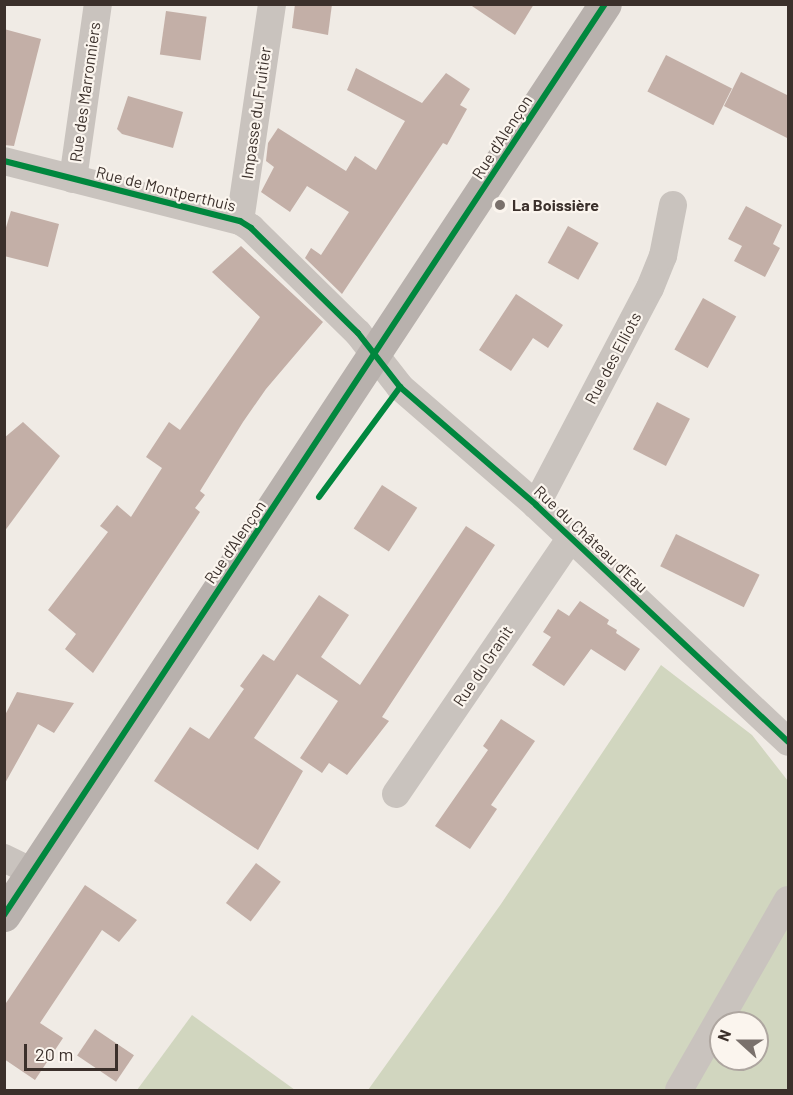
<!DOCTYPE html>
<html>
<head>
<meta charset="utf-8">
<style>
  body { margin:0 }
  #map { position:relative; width:793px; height:1095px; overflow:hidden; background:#f0ebe5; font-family:Barlow,sans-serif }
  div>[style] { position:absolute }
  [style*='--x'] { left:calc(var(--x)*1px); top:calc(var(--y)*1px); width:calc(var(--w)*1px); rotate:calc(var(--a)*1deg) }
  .green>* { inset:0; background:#d1d6bf }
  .building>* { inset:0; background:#c3afa7; transform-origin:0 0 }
  .street>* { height:28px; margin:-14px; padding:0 14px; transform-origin:14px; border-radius:14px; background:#c9c3be }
  .primary>* { height:33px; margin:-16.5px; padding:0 16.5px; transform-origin:16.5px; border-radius:16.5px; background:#b8b1ad }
  .cycleway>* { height:6px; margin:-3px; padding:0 3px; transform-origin:3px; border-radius:3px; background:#00873e }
  .dots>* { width:16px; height:16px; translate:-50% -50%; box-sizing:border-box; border:3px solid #fbf5ee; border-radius:50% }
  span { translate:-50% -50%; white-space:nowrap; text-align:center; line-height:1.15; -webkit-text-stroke:4.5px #fbf5ee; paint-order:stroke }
  .street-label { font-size:16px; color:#3b302b }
  .poi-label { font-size:16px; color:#3b302b; font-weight:700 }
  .left { translate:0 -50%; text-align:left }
  .frame { position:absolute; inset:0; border:6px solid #3b302b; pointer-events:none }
  .north { position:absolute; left:709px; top:1011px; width:60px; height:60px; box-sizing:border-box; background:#fbf5ee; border:2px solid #aea6a0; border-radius:50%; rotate:291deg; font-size:16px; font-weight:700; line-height:24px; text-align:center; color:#3b302b }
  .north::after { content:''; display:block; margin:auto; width:21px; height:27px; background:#7a716c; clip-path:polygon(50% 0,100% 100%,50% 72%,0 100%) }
  .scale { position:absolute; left:24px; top:1044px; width:94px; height:27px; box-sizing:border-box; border:3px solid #3b302b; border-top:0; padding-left:8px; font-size:18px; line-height:21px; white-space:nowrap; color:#3b302b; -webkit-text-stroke:4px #fbf5ee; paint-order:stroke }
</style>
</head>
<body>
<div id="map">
  <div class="green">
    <div style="clip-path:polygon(evenodd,661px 665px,752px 735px,788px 781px,788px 1090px,368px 1090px,501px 904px,661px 665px,721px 1023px,757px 1023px,757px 1059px,721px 1059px,721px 1023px)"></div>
    <div style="clip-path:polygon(192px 1015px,295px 1090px,137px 1090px)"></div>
  </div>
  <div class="building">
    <div style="clip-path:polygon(295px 4px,332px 4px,328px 35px,292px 28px)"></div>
    <div style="clip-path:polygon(469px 4px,534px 4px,515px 35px)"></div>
    <div style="left:166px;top:11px;width:41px;height:44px;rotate:8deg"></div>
    <div style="clip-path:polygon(4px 29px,41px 39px,14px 146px,4px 145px)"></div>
    <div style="left:666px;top:55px;width:74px;height:41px;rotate:27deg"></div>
    <div style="clip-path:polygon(356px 68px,422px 103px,446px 73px,470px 89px,460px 105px,467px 109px,447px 145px,443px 143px,342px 294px,305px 258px,311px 248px,321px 255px,349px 212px,307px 186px,290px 212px,261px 192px,274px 167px,266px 161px,268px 143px,278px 128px,346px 171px,355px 156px,376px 170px,405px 121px,347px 90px)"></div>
    <div style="clip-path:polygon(741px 72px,789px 96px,789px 139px,724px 106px)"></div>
    <div style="clip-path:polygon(128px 96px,183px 112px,173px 148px,122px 134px,117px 129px)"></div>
    <div style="clip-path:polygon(746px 206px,782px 225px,773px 244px,780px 248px,765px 277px,734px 261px,742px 246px,728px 239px)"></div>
    <div style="clip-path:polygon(11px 211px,59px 224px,48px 267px,4px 256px,4px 234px)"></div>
    <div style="left:568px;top:226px;width:35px;height:42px;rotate:29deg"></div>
    <div style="clip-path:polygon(241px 246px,323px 322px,266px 389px,243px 422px,200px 491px,205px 495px,195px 508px,200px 512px,93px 673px,65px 649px,76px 634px,48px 610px,108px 532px,100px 526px,117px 505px,131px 517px,162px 468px,146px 457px,169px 422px,180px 430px,260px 317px,212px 272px)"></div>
    <div style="clip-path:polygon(516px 294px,563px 325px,548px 348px,533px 338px,511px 371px,479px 350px)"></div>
    <div style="left:703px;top:298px;width:38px;height:59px;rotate:29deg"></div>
    <div style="left:657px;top:402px;width:37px;height:53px;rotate:27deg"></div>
    <div style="clip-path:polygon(23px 422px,60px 456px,4px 532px,4px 438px)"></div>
    <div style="left:382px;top:485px;width:42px;height:52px;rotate:33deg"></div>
    <div style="clip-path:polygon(466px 526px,495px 545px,382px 717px,389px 721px,347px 775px,329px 763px,322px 773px,300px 758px,338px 701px,297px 674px,254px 738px,303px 771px,258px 850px,154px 781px,190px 727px,209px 739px,244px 689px,240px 686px,263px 654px,274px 661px,319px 595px,349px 615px,321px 657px,360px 685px)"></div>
    <div style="left:676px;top:534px;width:93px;height:36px;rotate:26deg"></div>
    <div style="clip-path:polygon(580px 601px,609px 620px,607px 624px,617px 630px,616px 633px,640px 649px,625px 671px,591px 649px,564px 686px,532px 665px,551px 637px,543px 632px,558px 609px,569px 616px)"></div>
    <div style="clip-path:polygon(17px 692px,74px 703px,54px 733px,38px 724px,4px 785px,4px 717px)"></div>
    <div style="clip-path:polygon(501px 719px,535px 741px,491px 805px,497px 809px,470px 849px,435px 826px,488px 750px,483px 746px)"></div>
    <div style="left:256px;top:863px;width:31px;height:50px;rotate:37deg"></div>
    <div style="clip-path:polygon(85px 885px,137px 920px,119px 942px,102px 930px,40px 1023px,63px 1038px,35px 1080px,4px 1059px,4px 1006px)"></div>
    <div style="left:95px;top:1029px;width:47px;height:32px;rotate:34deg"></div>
  </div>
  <div class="street">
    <div style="--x:4;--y:161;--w:244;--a:14.3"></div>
    <div style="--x:240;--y:221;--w:13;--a:32"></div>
    <div style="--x:251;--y:228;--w:150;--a:44.5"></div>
    <div style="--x:358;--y:333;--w:68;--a:52.1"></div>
    <div style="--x:400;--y:387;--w:180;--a:40.9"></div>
    <div style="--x:536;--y:505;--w:346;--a:43.2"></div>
    <div style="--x:73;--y:179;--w:177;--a:-81.9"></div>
    <div style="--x:240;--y:221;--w:219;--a:-81.6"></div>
    <div style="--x:536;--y:505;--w:245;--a:-62.3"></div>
    <div style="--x:650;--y:288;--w:35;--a:-68"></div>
    <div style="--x:663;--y:256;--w:52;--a:-78.9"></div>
    <div style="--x:396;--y:794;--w:311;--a:-55.7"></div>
    <div style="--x:4;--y:858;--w:32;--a:26"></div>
    <div style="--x:679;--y:1090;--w:219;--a:-60.2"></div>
  </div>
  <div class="primary">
    <div style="--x:4;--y:915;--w:1091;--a:-56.59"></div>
  </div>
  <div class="cycleway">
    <div style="--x:4;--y:161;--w:244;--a:14.3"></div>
    <div style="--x:240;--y:221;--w:13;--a:32"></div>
    <div style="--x:251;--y:228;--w:150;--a:44.5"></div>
    <div style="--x:358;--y:333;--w:68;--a:52.1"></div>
    <div style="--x:400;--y:387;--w:180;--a:40.9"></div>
    <div style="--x:536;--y:505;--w:346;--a:43.2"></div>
    <div style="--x:319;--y:497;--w:137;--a:-53.6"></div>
    <div style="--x:4;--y:915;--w:1091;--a:-56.59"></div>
  </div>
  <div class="dots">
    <div style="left:500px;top:205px;background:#7a716c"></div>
  </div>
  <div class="street-label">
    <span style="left:85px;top:92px;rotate:-82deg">Rue des Marronniers</span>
    <span style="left:256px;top:113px;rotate:-82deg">Impasse du Fruitier</span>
    <span style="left:502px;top:137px;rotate:-57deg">Rue d'Alençon</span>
    <span style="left:166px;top:189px;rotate:14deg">Rue de Montperthuis</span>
    <span style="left:613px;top:358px;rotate:-62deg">Rue des Elliots</span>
    <span style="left:591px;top:539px;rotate:43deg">Rue du Château d'Eau</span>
    <span style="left:235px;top:542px;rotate:-56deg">Rue d'Alençon</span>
    <span style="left:483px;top:666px;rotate:-56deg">Rue du Granit</span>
  </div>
  <div class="poi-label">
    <span class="left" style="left:512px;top:205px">La Boissière</span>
  </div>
  <div class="frame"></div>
  <div class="north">N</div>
  <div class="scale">20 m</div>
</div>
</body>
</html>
